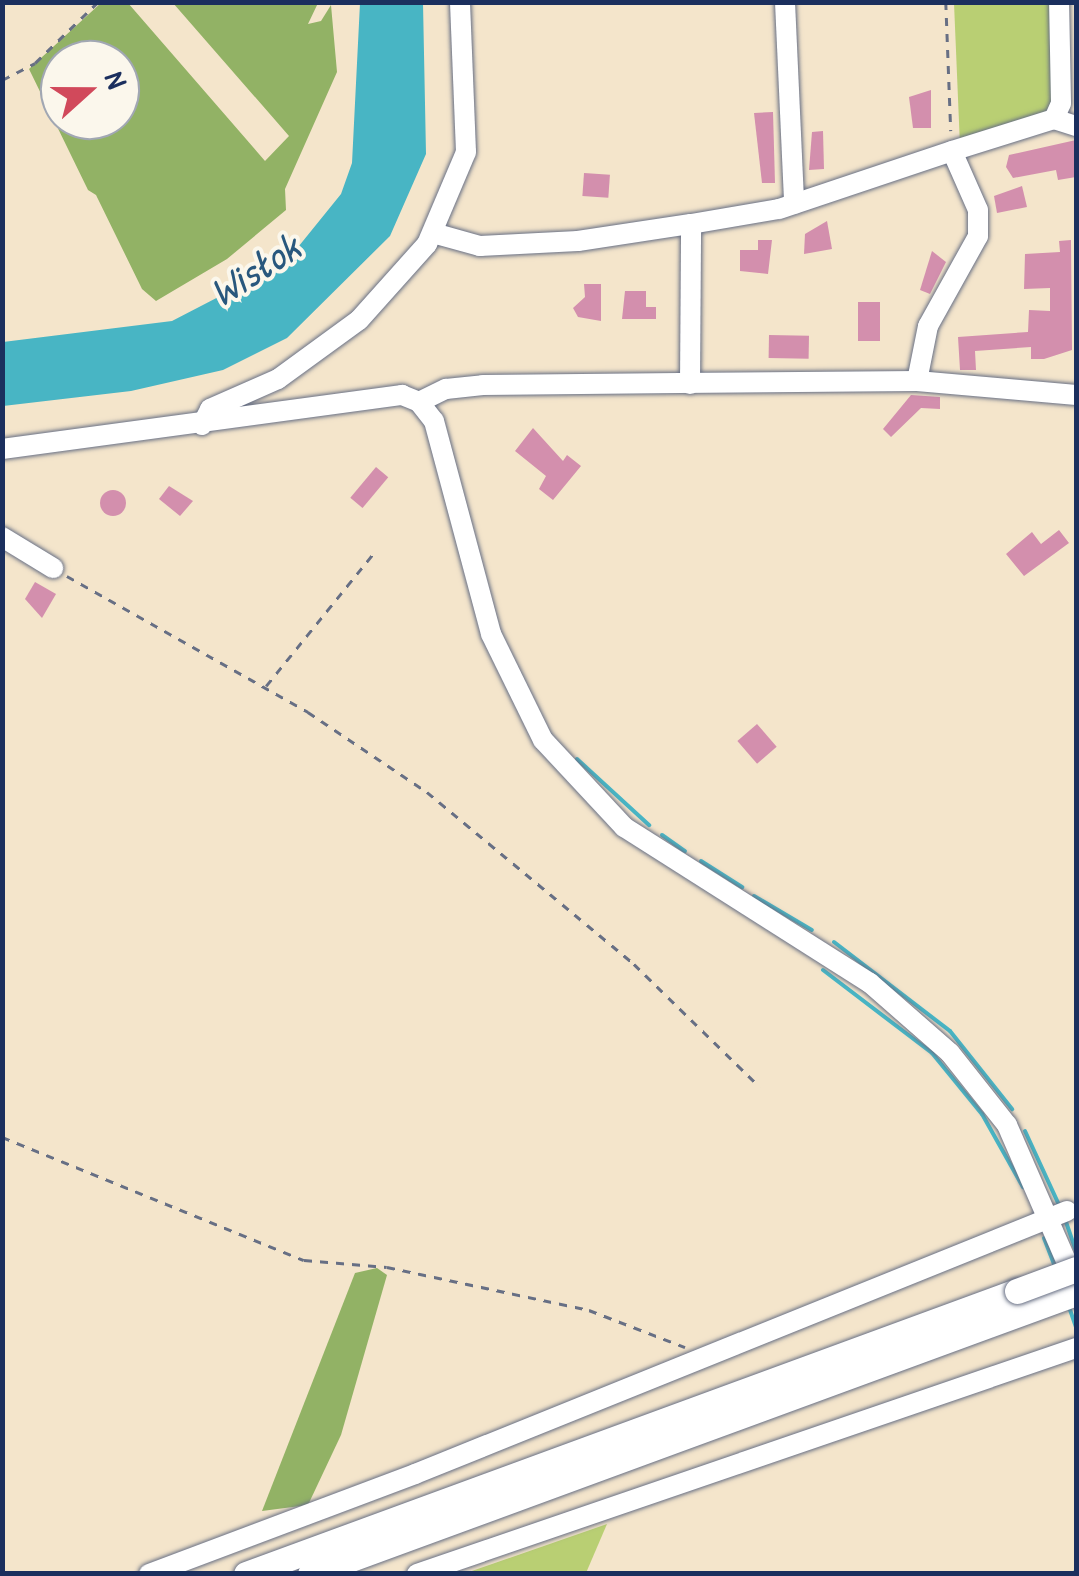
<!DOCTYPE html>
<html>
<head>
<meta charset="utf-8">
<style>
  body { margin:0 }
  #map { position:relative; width:1079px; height:1576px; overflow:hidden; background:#f4e5cb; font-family:"Patrick Hand",sans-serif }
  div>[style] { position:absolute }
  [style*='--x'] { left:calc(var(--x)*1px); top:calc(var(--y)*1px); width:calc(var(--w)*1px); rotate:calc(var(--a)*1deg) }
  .green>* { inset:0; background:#b9cf73 }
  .forest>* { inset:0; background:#92b265 }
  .water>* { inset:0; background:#48b5c4 }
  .stream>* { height:4px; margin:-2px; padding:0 2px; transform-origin:2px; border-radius:2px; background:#48b5c4 }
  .building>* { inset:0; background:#d38fad; transform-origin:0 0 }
  .round { border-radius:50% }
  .path>* { height:2.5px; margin-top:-1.25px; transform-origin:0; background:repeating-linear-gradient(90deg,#676f84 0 8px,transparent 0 16px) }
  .roads { filter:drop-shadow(0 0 2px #676f84) drop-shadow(0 0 2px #676f84) }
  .minor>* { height:20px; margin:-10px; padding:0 10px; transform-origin:10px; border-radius:10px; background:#fff }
  .major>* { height:25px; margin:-12.5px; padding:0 12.5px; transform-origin:12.5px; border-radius:12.5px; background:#fff }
  .bridges { filter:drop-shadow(0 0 2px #676f84) drop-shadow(0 0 2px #676f84) }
  .major-bridge>* { height:25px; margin:-12.5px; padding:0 12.5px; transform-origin:12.5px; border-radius:12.5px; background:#fff }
  span { translate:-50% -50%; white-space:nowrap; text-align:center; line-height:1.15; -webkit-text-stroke:8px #fbf7ec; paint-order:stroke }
  .water-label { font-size:40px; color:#28577d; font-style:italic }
  .frame { position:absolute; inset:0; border:5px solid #1b2f5e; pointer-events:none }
  .north { position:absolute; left:40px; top:40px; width:100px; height:100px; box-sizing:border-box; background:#fbf7ec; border:2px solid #a1a7b3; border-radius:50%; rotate:69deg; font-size:28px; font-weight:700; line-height:40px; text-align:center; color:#1b2f5e }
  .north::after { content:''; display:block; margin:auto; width:35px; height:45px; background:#d1495b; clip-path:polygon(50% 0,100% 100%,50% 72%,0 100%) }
</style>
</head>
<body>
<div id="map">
  <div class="green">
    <div style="clip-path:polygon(954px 3px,1054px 3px,1056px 90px,1046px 113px,960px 146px)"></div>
    <div style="clip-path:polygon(607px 1524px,586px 1573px,466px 1573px)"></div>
  </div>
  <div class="forest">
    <div style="clip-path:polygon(evenodd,102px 2px,128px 3px,265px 161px,289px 136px,173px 3px,318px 3px,308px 24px,321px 21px,331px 5px,337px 72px,285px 189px,286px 210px,227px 259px,156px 301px,142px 289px,96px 195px,88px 190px,29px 69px,102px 2px,60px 60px,120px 60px,120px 120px,60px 120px,60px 60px)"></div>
    <div style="clip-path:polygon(377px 1268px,387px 1275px,341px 1435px,308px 1505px,262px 1511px,355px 1273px)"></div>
  </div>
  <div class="water">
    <div style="clip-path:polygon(360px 3px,423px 3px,426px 154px,390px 236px,287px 338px,223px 370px,131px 391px,3px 406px,3px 342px,172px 321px,286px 262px,341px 194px,352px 163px)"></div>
  </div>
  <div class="stream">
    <div style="--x:577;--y:759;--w:98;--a:42.5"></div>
    <div style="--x:662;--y:835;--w:28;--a:35"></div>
    <div style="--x:701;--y:861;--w:49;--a:32.4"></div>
    <div style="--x:754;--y:896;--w:67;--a:30.4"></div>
    <div style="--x:834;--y:942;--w:146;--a:37.5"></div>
    <div style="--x:950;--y:1031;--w:100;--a:51.5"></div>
    <div style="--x:823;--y:970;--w:137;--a:37.3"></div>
    <div style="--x:932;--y:1053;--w:79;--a:50.7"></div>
    <div style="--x:982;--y:1114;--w:84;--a:60.7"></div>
    <div style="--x:1025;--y:1131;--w:81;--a:65.3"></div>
    <div style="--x:1066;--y:1222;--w:31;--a:71"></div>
    <div style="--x:1044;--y:1238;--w:30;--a:69"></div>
    <div style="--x:1068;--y:1304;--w:24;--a:71"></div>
    <div style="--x:1073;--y:1574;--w:4;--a:-45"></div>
  </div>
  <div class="building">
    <div style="clip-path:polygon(931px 90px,931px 128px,913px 128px,909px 97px)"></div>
    <div style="clip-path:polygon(773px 112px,775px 183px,762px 183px,754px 113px)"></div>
    <div style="clip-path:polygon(823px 131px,824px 169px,809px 170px,812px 132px)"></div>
    <div style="clip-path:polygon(1076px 140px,1076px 177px,1058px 180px,1056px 170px,1013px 178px,1006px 167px,1009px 155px)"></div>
    <div style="left:584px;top:173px;width:26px;height:23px;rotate:4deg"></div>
    <div style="clip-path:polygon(1022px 186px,1027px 207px,997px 213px,994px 196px)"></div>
    <div style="clip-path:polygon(827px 221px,832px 249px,804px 254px,805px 234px)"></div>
    <div style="clip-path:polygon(758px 240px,772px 240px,768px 274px,740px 271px,740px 250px,758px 250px)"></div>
    <div style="clip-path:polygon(1071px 240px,1072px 350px,1044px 359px,1031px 359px,1031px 347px,975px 351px,976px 370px,960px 370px,958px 337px,1028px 332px,1029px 310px,1050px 311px,1050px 288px,1024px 289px,1025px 254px,1060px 252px,1059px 241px)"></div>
    <div style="clip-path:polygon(932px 251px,946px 262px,930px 294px,920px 290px)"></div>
    <div style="clip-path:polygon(584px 284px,601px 284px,601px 321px,578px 317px,573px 308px,585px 297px)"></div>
    <div style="clip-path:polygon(625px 291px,646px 291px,646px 307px,656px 307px,656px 319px,622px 319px)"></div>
    <div style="left:858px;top:302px;width:22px;height:39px"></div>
    <div style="left:769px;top:335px;width:40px;height:23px;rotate:1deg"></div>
    <div style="clip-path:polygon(911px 395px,940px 397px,940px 409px,921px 408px,891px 437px,883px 429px)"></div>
    <div style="clip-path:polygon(533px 428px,563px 461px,567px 455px,581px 466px,553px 500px,539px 489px,546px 476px,515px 451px)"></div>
    <div style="left:376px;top:467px;width:16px;height:40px;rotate:40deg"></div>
    <div style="clip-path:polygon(169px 486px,193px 501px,180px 516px,159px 499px)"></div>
    <div class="round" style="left:100px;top:490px;width:26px;height:26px"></div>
    <div style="clip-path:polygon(1059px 530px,1069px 543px,1024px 576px,1006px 554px,1032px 532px,1041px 544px)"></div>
    <div style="clip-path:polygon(35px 582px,56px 594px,42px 618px,25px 599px)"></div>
    <div style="left:757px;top:724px;width:30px;height:26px;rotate:49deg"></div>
  </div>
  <div class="path">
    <div style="--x:946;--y:2;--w:129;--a:87.8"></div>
    <div style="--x:2;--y:80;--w:37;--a:-27"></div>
    <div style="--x:35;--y:63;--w:88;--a:-44.1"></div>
    <div style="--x:67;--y:576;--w:277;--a:29.4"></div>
    <div style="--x:308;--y:712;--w:143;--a:33.9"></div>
    <div style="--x:427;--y:792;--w:269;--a:39.7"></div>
    <div style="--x:634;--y:964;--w:176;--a:44.3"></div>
    <div style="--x:266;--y:686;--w:169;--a:-51"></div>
    <div style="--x:2;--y:1137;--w:326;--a:22.2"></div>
    <div style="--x:304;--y:1260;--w:83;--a:4.8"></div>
    <div style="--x:387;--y:1267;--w:207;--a:12"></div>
    <div style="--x:589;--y:1310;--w:103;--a:21.1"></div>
  </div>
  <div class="roads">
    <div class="minor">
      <div style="--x:785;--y:2;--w:202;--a:87.4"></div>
      <div style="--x:1054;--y:119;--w:17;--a:-66"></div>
      <div style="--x:1061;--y:103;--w:101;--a:-91.1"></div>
      <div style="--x:433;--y:233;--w:49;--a:15.5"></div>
      <div style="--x:480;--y:246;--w:98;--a:-2.9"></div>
      <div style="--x:578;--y:241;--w:114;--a:-8.6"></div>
      <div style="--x:691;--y:224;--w:89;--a:-9.7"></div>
      <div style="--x:779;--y:209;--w:182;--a:-18.5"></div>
      <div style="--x:917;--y:381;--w:56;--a:-78.7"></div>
      <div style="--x:928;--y:326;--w:103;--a:-60.9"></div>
      <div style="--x:978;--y:236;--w:26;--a:-90"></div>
      <div style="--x:978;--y:210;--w:64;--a:-113.8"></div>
      <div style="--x:952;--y:151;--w:107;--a:-17.4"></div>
      <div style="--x:1054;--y:119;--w:23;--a:18"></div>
      <div style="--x:690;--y:384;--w:160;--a:-89.6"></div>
      <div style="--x:419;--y:402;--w:30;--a:-26"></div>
      <div style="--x:446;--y:389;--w:37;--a:-6"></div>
      <div style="--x:483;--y:385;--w:197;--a:-0.6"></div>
      <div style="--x:680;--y:383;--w:237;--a:-0.5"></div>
      <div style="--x:917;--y:381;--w:160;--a:5"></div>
      <div style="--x:202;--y:425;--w:18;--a:-63"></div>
      <div style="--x:210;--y:409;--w:74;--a:-23.8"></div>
      <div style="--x:278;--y:379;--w:100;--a:-36.1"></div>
      <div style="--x:359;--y:320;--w:102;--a:-48.2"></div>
      <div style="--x:427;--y:244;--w:100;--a:-67"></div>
      <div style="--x:466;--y:152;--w:150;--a:-92.3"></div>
      <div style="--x:2;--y:449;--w:404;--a:-7.7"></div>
      <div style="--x:402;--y:395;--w:18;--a:22"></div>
      <div style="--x:419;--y:402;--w:24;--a:52"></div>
      <div style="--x:434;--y:421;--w:220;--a:75"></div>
      <div style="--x:491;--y:634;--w:118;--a:63.9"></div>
      <div style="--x:543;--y:740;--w:119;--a:47"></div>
      <div style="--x:624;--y:827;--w:291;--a:32.4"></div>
      <div style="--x:870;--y:983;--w:106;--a:41.2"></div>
      <div style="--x:950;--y:1053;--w:92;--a:51.6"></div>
      <div style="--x:1007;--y:1125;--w:173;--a:66.5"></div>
      <div style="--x:2;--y:537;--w:60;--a:31.3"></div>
      <div style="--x:149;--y:1574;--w:284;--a:-20.6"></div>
      <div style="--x:415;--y:1474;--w:703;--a:-21.97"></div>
      <div style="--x:417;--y:1574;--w:697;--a:-18.93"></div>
    </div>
    <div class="major">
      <div style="--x:246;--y:1574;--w:821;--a:-20.16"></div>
      <div style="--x:310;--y:1574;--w:816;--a:-20.15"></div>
    </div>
  </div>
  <div class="bridges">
    <div class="major-bridge">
      <div style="--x:1017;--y:1291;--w:63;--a:-20.4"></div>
    </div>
  </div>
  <div class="water-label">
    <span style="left:254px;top:269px;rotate:-33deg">Wisłok</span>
  </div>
  <div class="frame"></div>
  <div class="north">N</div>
</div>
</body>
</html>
